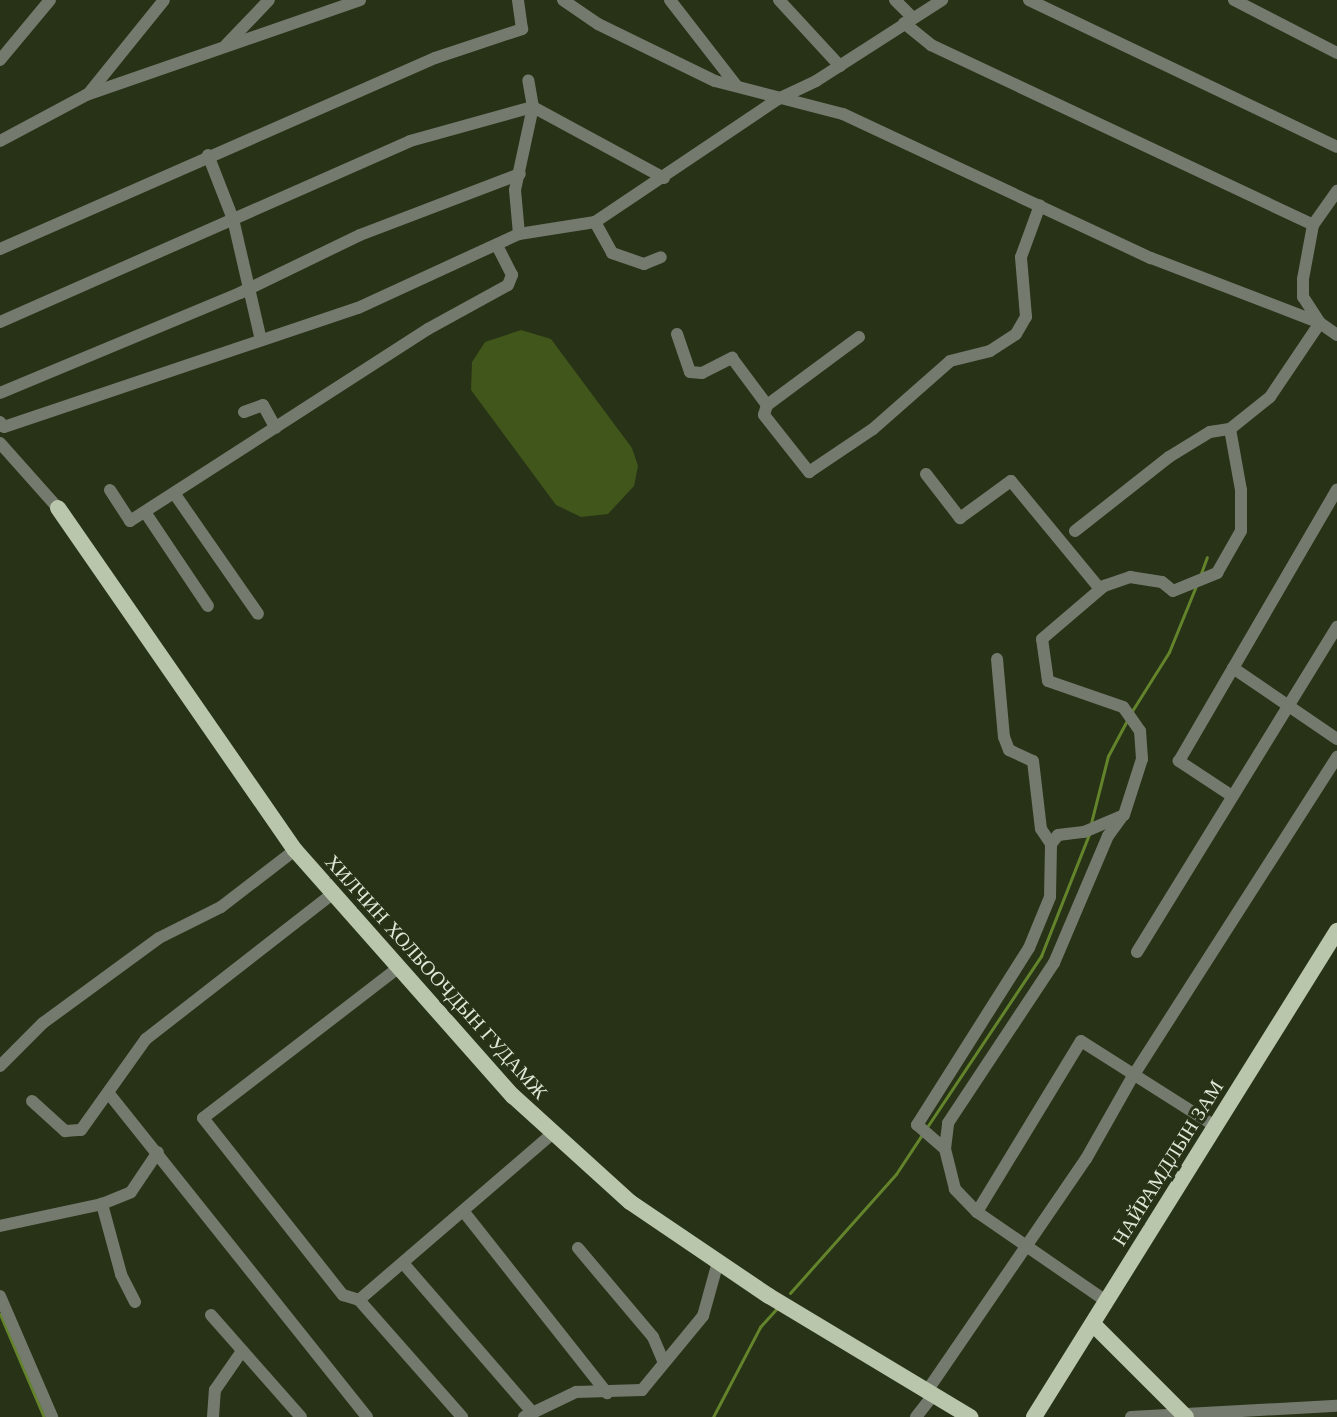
<!DOCTYPE html>
<html>
<head>
<meta charset="utf-8">
<style>
  body { margin:0 }
  #map { position:relative; width:1337px; height:1417px; overflow:hidden; background:#273217; font-family:Georgia,serif }
  div>[style] { position:absolute }
  [style*='--x'] { left:calc(var(--x)*1px); top:calc(var(--y)*1px); width:calc(var(--w)*1px); rotate:calc(var(--a)*1deg) }
  .green>* { inset:0; background:#40561a }
  .stream>* { height:3px; margin:-1.5px; padding:0 1.5px; transform-origin:1.5px; border-radius:1.5px; background:#64842c }
  .minor>* { height:12px; margin:-6px; padding:0 6px; transform-origin:6px; border-radius:6px; background:#747a6d }
  .major>* { height:16px; margin:-8px; padding:0 8px; transform-origin:8px; border-radius:8px; background:#bac6ab }
  span { translate:-50% -50%; white-space:nowrap; text-align:center; line-height:1.15; -webkit-text-stroke:6px #273217; paint-order:stroke }
  .street-label { font-size:20px; color:#e0e7d7 }
</style>
</head>
<body>
<div id="map">
  <div class="green">
    <div style="clip-path:polygon(521px 330px,551px 339px,632px 448px,638px 466px,634px 486px,608px 514px,581px 517px,556px 505px,471px 390px,472px 362px,485px 342px)"></div>
  </div>
  <div class="stream">
    <div style="--x:1200;--y:576;--w:20;--a:-70"></div>
    <div style="--x:1132;--y:711;--w:70;--a:-57.9"></div>
    <div style="--x:1169;--y:652;--w:71;--a:-67.8"></div>
    <div style="--x:1091;--y:823;--w:69;--a:-75.8"></div>
    <div style="--x:1108;--y:756;--w:40;--a:-62"></div>
    <div style="--x:927;--y:1127;--w:206;--a:-56.3"></div>
    <div style="--x:1041;--y:956;--w:131;--a:-68.5"></div>
    <div style="--x:790;--y:1293;--w:159;--a:-48.3"></div>
    <div style="--x:896;--y:1174;--w:49;--a:-56.6"></div>
    <div style="--x:0;--y:1314;--w:112;--a:66.9"></div>
    <div style="--x:713;--y:1417;--w:102;--a:-62.4"></div>
    <div style="--x:760;--y:1327;--w:27;--a:-48"></div>
  </div>
  <div class="minor">
    <div style="--x:563;--y:0;--w:42;--a:34.4"></div>
    <div style="--x:598;--y:24;--w:130;--a:26"></div>
    <div style="--x:715;--y:81;--w:132;--a:14.5"></div>
    <div style="--x:843;--y:114;--w:340;--a:25.1"></div>
    <div style="--x:1151;--y:258;--w:181;--a:21"></div>
    <div style="--x:1320;--y:323;--w:21;--a:35"></div>
    <div style="--x:670;--y:0;--w:108;--a:52.2"></div>
    <div style="--x:779;--y:0;--w:90;--a:47.3"></div>
    <div style="--x:895;--y:0;--w:24;--a:45"></div>
    <div style="--x:1029;--y:0;--w:341;--a:25.5"></div>
    <div style="--x:1234;--y:0;--w:116;--a:27.2"></div>
    <div style="--x:904;--y:23;--w:35;--a:39"></div>
    <div style="--x:931;--y:45;--w:422;--a:25.2"></div>
    <div style="--x:226;--y:45;--w:62;--a:-46.3"></div>
    <div style="--x:0;--y:60;--w:78;--a:-50.2"></div>
    <div style="--x:89;--y:93;--w:119;--a:-51.1"></div>
    <div style="--x:0;--y:141;--w:98;--a:-28.1"></div>
    <div style="--x:86;--y:95;--w:290;--a:-19.1"></div>
    <div style="--x:208;--y:155;--w:69;--a:68.7"></div>
    <div style="--x:233;--y:219;--w:124;--a:77"></div>
    <div style="--x:595;--y:222;--w:35;--a:61"></div>
    <div style="--x:612;--y:253;--w:34;--a:19"></div>
    <div style="--x:644;--y:264;--w:18;--a:-22"></div>
    <div style="--x:519;--y:234;--w:44;--a:-95.2"></div>
    <div style="--x:515;--y:190;--w:85;--a:-77.8"></div>
    <div style="--x:533;--y:107;--w:27;--a:-100"></div>
    <div style="--x:0;--y:249;--w:475;--a:-23.7"></div>
    <div style="--x:435;--y:58;--w:92;--a:-18.4"></div>
    <div style="--x:522;--y:29;--w:29;--a:-98"></div>
    <div style="--x:0;--y:322;--w:448;--a:-23.8"></div>
    <div style="--x:410;--y:141;--w:128;--a:-15.5"></div>
    <div style="--x:533;--y:107;--w:149;--a:28.5"></div>
    <div style="--x:1320;--y:323;--w:31;--a:-123"></div>
    <div style="--x:1303;--y:297;--w:18;--a:-90"></div>
    <div style="--x:1303;--y:279;--w:55;--a:-79.5"></div>
    <div style="--x:1313;--y:225;--w:42;--a:-54.8"></div>
    <div style="--x:677;--y:334;--w:40;--a:71.1"></div>
    <div style="--x:690;--y:372;--w:12;--a:5"></div>
    <div style="--x:702;--y:373;--w:34;--a:-27"></div>
    <div style="--x:732;--y:358;--w:59;--a:53.3"></div>
    <div style="--x:859;--y:337;--w:114;--a:143.5"></div>
    <div style="--x:767;--y:405;--w:10;--a:107"></div>
    <div style="--x:764;--y:415;--w:73;--a:51.7"></div>
    <div style="--x:809;--y:472;--w:77;--a:-33.9"></div>
    <div style="--x:873;--y:429;--w:103;--a:-41.4"></div>
    <div style="--x:950;--y:361;--w:41;--a:-14"></div>
    <div style="--x:990;--y:351;--w:31;--a:-33"></div>
    <div style="--x:1016;--y:334;--w:20;--a:-60"></div>
    <div style="--x:1026;--y:317;--w:60;--a:-94.8"></div>
    <div style="--x:1021;--y:257;--w:55;--a:-69.9"></div>
    <div style="--x:0;--y:393;--w:260;--a:-22.6"></div>
    <div style="--x:240;--y:293;--w:133;--a:-25.8"></div>
    <div style="--x:360;--y:235;--w:171;--a:-20.9"></div>
    <div style="--x:244;--y:412;--w:20;--a:-20"></div>
    <div style="--x:263;--y:405;--w:26;--a:61"></div>
    <div style="--x:0;--y:422;--w:6;--a:51"></div>
    <div style="--x:4;--y:427;--w:373;--a:-18.6"></div>
    <div style="--x:358;--y:308;--w:177;--a:-24.7"></div>
    <div style="--x:519;--y:234;--w:77;--a:-9"></div>
    <div style="--x:595;--y:222;--w:220;--a:-33.9"></div>
    <div style="--x:778;--y:99;--w:42;--a:-25.3"></div>
    <div style="--x:816;--y:81;--w:150;--a:-32.7"></div>
    <div style="--x:0;--y:443;--w:87;--a:48.3"></div>
    <div style="--x:926;--y:474;--w:56;--a:52.3"></div>
    <div style="--x:960;--y:518;--w:63;--a:-36"></div>
    <div style="--x:1011;--y:481;--w:140;--a:50.5"></div>
    <div style="--x:110;--y:490;--w:37;--a:57"></div>
    <div style="--x:130;--y:521;--w:354;--a:-32.8"></div>
    <div style="--x:428;--y:329;--w:91;--a:-28.8"></div>
    <div style="--x:508;--y:285;--w:11;--a:-68"></div>
    <div style="--x:512;--y:275;--w:33;--a:-117"></div>
    <div style="--x:174;--y:493;--w:147;--a:55.2"></div>
    <div style="--x:145;--y:512;--w:113;--a:56.2"></div>
    <div style="--x:1075;--y:531;--w:120;--a:-38.2"></div>
    <div style="--x:1169;--y:457;--w:48;--a:-31.4"></div>
    <div style="--x:1210;--y:432;--w:20;--a:-9"></div>
    <div style="--x:1230;--y:429;--w:51;--a:-38.7"></div>
    <div style="--x:1270;--y:397;--w:89;--a:-56"></div>
    <div style="--x:997;--y:659;--w:78;--a:84.9"></div>
    <div style="--x:1004;--y:737;--w:14;--a:69"></div>
    <div style="--x:1009;--y:750;--w:26;--a:25"></div>
    <div style="--x:1033;--y:761;--w:68;--a:83.3"></div>
    <div style="--x:1041;--y:829;--w:18;--a:56"></div>
    <div style="--x:1233;--y:668;--w:126;--a:34.3"></div>
    <div style="--x:1232;--y:796;--w:64;--a:-146.6"></div>
    <div style="--x:1179;--y:761;--w:314;--a:-59.8"></div>
    <div style="--x:1137;--y:952;--w:382;--a:-58.4"></div>
    <div style="--x:398;--y:968;--w:246;--a:142.4"></div>
    <div style="--x:203;--y:1118;--w:226;--a:51.7"></div>
    <div style="--x:343;--y:1295;--w:17;--a:17"></div>
    <div style="--x:359;--y:1300;--w:156;--a:48.6"></div>
    <div style="--x:0;--y:1066;--w:61;--a:-45"></div>
    <div style="--x:43;--y:1023;--w:144;--a:-36.2"></div>
    <div style="--x:159;--y:938;--w:69;--a:-26.6"></div>
    <div style="--x:221;--y:907;--w:93;--a:-37.6"></div>
    <div style="--x:110;--y:1095;--w:412;--a:51.4"></div>
    <div style="--x:32;--y:1101;--w:45;--a:42.3"></div>
    <div style="--x:65;--y:1131;--w:16;--a:-4"></div>
    <div style="--x:81;--y:1130;--w:112;--a:-54.5"></div>
    <div style="--x:146;--y:1039;--w:236;--a:-37.9"></div>
    <div style="--x:945;--y:1149;--w:26;--a:-83"></div>
    <div style="--x:948;--y:1123;--w:192;--a:-56.5"></div>
    <div style="--x:1054;--y:963;--w:138;--a:-67"></div>
    <div style="--x:1108;--y:836;--w:24;--a:-54"></div>
    <div style="--x:464;--y:1212;--w:231;--a:51.7"></div>
    <div style="--x:977;--y:1212;--w:32;--a:-134"></div>
    <div style="--x:955;--y:1189;--w:41;--a:-104"></div>
    <div style="--x:945;--y:1149;--w:37;--a:-139"></div>
    <div style="--x:917;--y:1125;--w:209;--a:-57.7"></div>
    <div style="--x:1029;--y:948;--w:55;--a:-67.6"></div>
    <div style="--x:1050;--y:897;--w:53;--a:-88.9"></div>
    <div style="--x:1051;--y:844;--w:11;--a:-52"></div>
    <div style="--x:1058;--y:835;--w:26;--a:-7"></div>
    <div style="--x:1084;--y:832;--w:43;--a:-23"></div>
    <div style="--x:1124;--y:815;--w:59;--a:-72.2"></div>
    <div style="--x:1142;--y:759;--w:28;--a:-94"></div>
    <div style="--x:1140;--y:731;--w:29;--a:-125"></div>
    <div style="--x:1123;--y:707;--w:79;--a:-160.9"></div>
    <div style="--x:1048;--y:681;--w:42;--a:-98.1"></div>
    <div style="--x:1042;--y:639;--w:82;--a:-40.5"></div>
    <div style="--x:1104;--y:586;--w:28;--a:-19"></div>
    <div style="--x:1130;--y:577;--w:32;--a:9"></div>
    <div style="--x:1162;--y:582;--w:14;--a:39"></div>
    <div style="--x:1173;--y:591;--w:48;--a:-22.2"></div>
    <div style="--x:1217;--y:573;--w:48;--a:-60.3"></div>
    <div style="--x:1241;--y:531;--w:41;--a:-90"></div>
    <div style="--x:1241;--y:490;--w:62;--a:-100.2"></div>
    <div style="--x:0;--y:1226;--w:104;--a:-12.2"></div>
    <div style="--x:578;--y:1248;--w:116;--a:49.9"></div>
    <div style="--x:653;--y:1337;--w:26;--a:67"></div>
    <div style="--x:403;--y:1263;--w:197;--a:49.1"></div>
    <div style="--x:0;--y:1296;--w:132;--a:66.7"></div>
    <div style="--x:359;--y:1300;--w:256;--a:-40.7"></div>
    <div style="--x:1106;--y:1301;--w:157;--a:-145.4"></div>
    <div style="--x:977;--y:1212;--w:200;--a:-58.7"></div>
    <div style="--x:1081;--y:1041;--w:159;--a:32.4"></div>
    <div style="--x:135;--y:1302;--w:31;--a:-117"></div>
    <div style="--x:121;--y:1274;--w:73;--a:-105.2"></div>
    <div style="--x:102;--y:1204;--w:31;--a:-22"></div>
    <div style="--x:131;--y:1192;--w:48;--a:-56"></div>
    <div style="--x:211;--y:1315;--w:136;--a:48.6"></div>
    <div style="--x:927;--y:1391;--w:281;--a:-55.6"></div>
    <div style="--x:1086;--y:1159;--w:95;--a:-60.5"></div>
    <div style="--x:1133;--y:1076;--w:379;--a:-57.4"></div>
    <div style="--x:213;--y:1417;--w:27;--a:-86"></div>
    <div style="--x:215;--y:1390;--w:47;--a:-55.3"></div>
    <div style="--x:524;--y:1417;--w:58;--a:-25.7"></div>
    <div style="--x:576;--y:1392;--w:66;--a:-1.7"></div>
    <div style="--x:642;--y:1390;--w:96;--a:-50.5"></div>
    <div style="--x:703;--y:1316;--w:56;--a:-74.5"></div>
    <div style="--x:916;--y:1417;--w:28;--a:-52"></div>
    <div style="--x:1131;--y:1417;--w:206;--a:-3.1"></div>
  </div>
  <div class="major">
    <div style="--x:58;--y:508;--w:416;--a:55.3"></div>
    <div style="--x:295;--y:850;--w:329;--a:48.5"></div>
    <div style="--x:513;--y:1096;--w:158;--a:42.2"></div>
    <div style="--x:630;--y:1202;--w:168;--a:34.1"></div>
    <div style="--x:769;--y:1296;--w:235;--a:31"></div>
    <div style="--x:1094;--y:1325;--w:130;--a:45"></div>
    <div style="--x:1034;--y:1417;--w:573;--a:-58.06"></div>
  </div>
  <div class="street-label">
    <span style="left:436px;top:977px;rotate:48deg">ХИЛЧИН ХОЛБООЧДЫН ГУДАМЖ</span>
    <span style="left:1168px;top:1163px;rotate:-58deg">НАЙРАМДЛЫН ЗАМ</span>
  </div>
</div>
</body>
</html>
